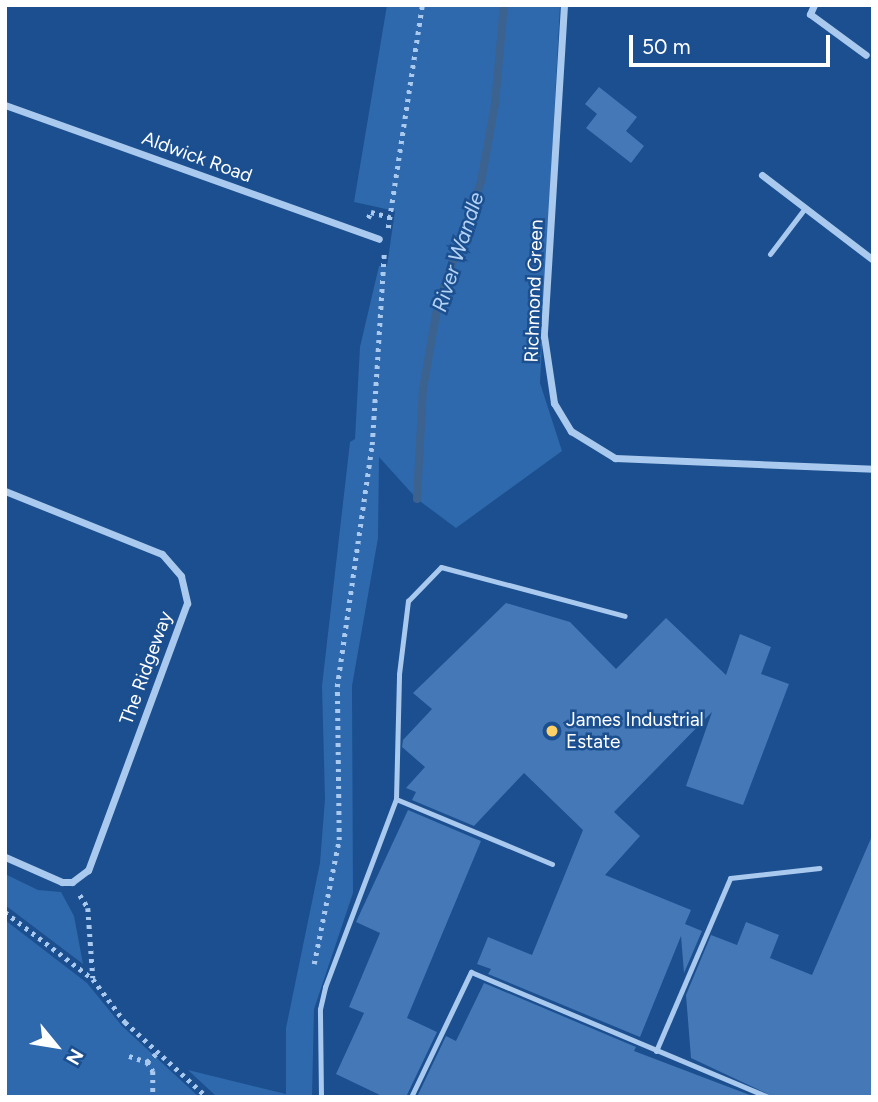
<!DOCTYPE html>
<style>
body{margin:0}
#map{position:relative;width:878px;height:1102px;overflow:hidden;background:#1b4f8f;font-family:Figtree,sans-serif}
div>[style]{position:absolute}
[style*='--x']{left:calc(var(--x)*1px);top:calc(var(--y)*1px);width:calc(var(--w)*1px);rotate:calc(var(--a)*1deg)}
.green>*{inset:0;background:#2e69ad}
.stream>*{height:8px;margin:-4px;padding:0 4px;transform-origin:4px;border-radius:4px;background:#3c6290}
.building>*{inset:0;background:#4478b7}
.path>*{height:4.5px;margin-top:-2.25px;transform-origin:0;background:repeating-linear-gradient(90deg,#a9c9ee 0 3.5px,transparent 0 8.5px)}
.service>*{height:5px;margin:-2.5px;padding:0 2.5px;transform-origin:2.5px;border-radius:2.5px;background:#a9c9ee}
.minor>*{height:7px;margin:-3.5px;padding:0 3.5px;transform-origin:3.5px;border-radius:3.5px;background:#a9c9ee}
.dots>*{width:19px;height:19px;translate:-50% -50%;box-sizing:border-box;border:4px solid #1b4f8f;border-radius:50%}
span{translate:-50% -50%;white-space:nowrap;text-align:center;line-height:1.15;-webkit-text-stroke:5px #1b4f8f;paint-order:stroke}
.street-label{font-size:19px;color:#fff}
.poi-label{font-size:19px;color:#fff}
.left{translate:0 -50%;text-align:left}
.water-label{font-size:21px;color:#b5d3f5;font-style:italic}
.frame{position:absolute;inset:0;border:7px solid #fff;pointer-events:none}
.north{position:absolute;left:21px;top:1011px;width:70px;height:70px;-webkit-text-stroke:5px #1b4f8f;paint-order:stroke;rotate:120deg;font-size:19px;font-weight:700;line-height:28px;text-align:center;color:#fff}
.north::after{content:'';display:block;margin:auto;width:24px;height:32px;background:#fff;clip-path:polygon(50% 0,100% 100%,50% 72%,0 100%)}
.scale{position:absolute;left:629px;top:35px;width:201px;height:32px;box-sizing:border-box;border:4px solid #fff;border-top:0;padding-left:9px;font-size:21px;line-height:24px;white-space:nowrap;color:#fff;-webkit-text-stroke:5px #1b4f8f;paint-order:stroke}
</style>
<div id="map">
<div class="green">
<div style="clip-path:polygon(387px 5px,560px 5px,540px 383px,562px 451px,456px 528px,417px 499px,379px 457px,378px 538px,352px 686px,353px 893px,314px 1009px,312px 1097px,217px 1097px,188px 1070px,286px 1094px,286px 1028px,320px 863px,325px 799px,322px 686px,350px 442px,355px 439px,360px 347px,379px 266px,387px 266px,395px 211px,354px 202px)"></div>
<div style="clip-path:polygon(5px 874px,38px 890px,61px 892px,74px 916px,83px 964px,5px 905px)"></div>
<div style="clip-path:polygon(5px 920px,87px 983px,122px 1026px,199px 1097px,5px 1097px)"></div>
</div>
<div class="stream">
<div style="--x:417;--y:499;--w:110;--a:-86.9"></div>
<div style="--x:423;--y:389;--w:86;--a:-80"></div>
<div style="--x:438;--y:304;--w:129;--a:-70.6"></div>
<div style="--x:481;--y:182;--w:79;--a:-79.8"></div>
<div style="--x:495;--y:104;--w:99;--a:-84.8"></div>
</div>
<div class="building">
<div style="clip-path:polygon(599px 87px,637px 117px,626px 131px,644px 146px,631px 163px,586px 128px,597px 114px,585px 104px)"></div>
<div style="clip-path:polygon(506px 603px,570px 622px,616px 669px,666px 618px,726px 675px,740px 634px,771px 647px,761px 674px,789px 684px,743px 805px,686px 786px,712px 712px,614px 812px,640px 836px,605px 875px,691px 910px,685px 924px,702px 931px,684px 973px,681px 936px,640px 1037px,488px 974px,491px 969px,477px 964px,488px 937px,532px 955px,583px 830px,524px 773px,474px 826px,412px 800px,416px 792px,406px 788px,425px 767px,402px 747px,403px 740px,432px 709px,413px 693px)"></div>
<div style="clip-path:polygon(408px 810px,481px 841px,407px 1018px,437px 1032px,406px 1097px,384px 1097px,336px 1074px,364px 1013px,349px 1007px,380px 933px,356px 922px)"></div>
<div style="clip-path:polygon(872px 836px,873px 1097px,774px 1097px,691px 1058px,686px 995px,711px 935px,737px 945px,746px 922px,779px 935px,770px 958px,812px 975px)"></div>
<div style="clip-path:polygon(484px 983px,636px 1047px,634px 1051px,755px 1097px,417px 1097px,446px 1036px,456px 1041px)"></div>
</div>
<div class="path">
<div style="--x:368;--y:218;--w:7;--a:-63"></div>
<div style="--x:371;--y:212;--w:20;--a:15"></div>
<div style="--x:388;--y:228;--w:226;--a:-81.3"></div>
<div style="--x:80;--y:895;--w:15;--a:58"></div>
<div style="--x:88;--y:908;--w:70;--a:85.9"></div>
<div style="--x:5;--y:912;--w:111;--a:37.3"></div>
<div style="--x:93;--y:979;--w:54;--a:53.3"></div>
<div style="--x:125;--y:1022;--w:111;--a:42.4"></div>
<div style="--x:314;--y:964;--w:126;--a:-78.6"></div>
<div style="--x:339;--y:840;--w:153;--a:-90.7"></div>
<div style="--x:337;--y:687;--w:245;--a:-81.8"></div>
<div style="--x:372;--y:445;--w:191;--a:-86.4"></div>
<div style="--x:129;--y:1056;--w:19;--a:18"></div>
<div style="--x:147;--y:1062;--w:15;--a:-42"></div>
<div style="--x:147;--y:1062;--w:11;--a:56"></div>
<div style="--x:153;--y:1071;--w:26;--a:90"></div>
</div>
<div class="service">
<div style="--x:770;--y:254;--w:58;--a:-52.7"></div>
<div style="--x:396;--y:799;--w:125;--a:-88.6"></div>
<div style="--x:399;--y:674;--w:74;--a:-83"></div>
<div style="--x:408;--y:601;--w:47;--a:-45.9"></div>
<div style="--x:441;--y:567;--w:190;--a:14.9"></div>
<div style="--x:656;--y:1051;--w:188;--a:-66.8"></div>
<div style="--x:730;--y:878;--w:90;--a:-6.4"></div>
<div style="--x:321;--y:1097;--w:88;--a:-90.7"></div>
<div style="--x:320;--y:1009;--w:23;--a:-77"></div>
<div style="--x:325;--y:987;--w:201;--a:-69.3"></div>
<div style="--x:396;--y:799;--w:169;--a:22.6"></div>
<div style="--x:411;--y:1097;--w:139;--a:-64.4"></div>
<div style="--x:471;--y:972;--w:323;--a:22.8"></div>
</div>
<div class="minor">
<div style="--x:564;--y:5;--w:332;--a:93.5"></div>
<div style="--x:544;--y:336;--w:68;--a:81.5"></div>
<div style="--x:554;--y:403;--w:33;--a:59"></div>
<div style="--x:571;--y:431;--w:52;--a:31.5"></div>
<div style="--x:615;--y:458;--w:258;--a:2.4"></div>
<div style="--x:814;--y:5;--w:10;--a:114"></div>
<div style="--x:810;--y:14;--w:69;--a:36.2"></div>
<div style="--x:5;--y:105;--w:397;--a:19.7"></div>
<div style="--x:762;--y:175;--w:140;--a:37.4"></div>
<div style="--x:5;--y:491;--w:169;--a:21.9"></div>
<div style="--x:162;--y:554;--w:29;--a:49"></div>
<div style="--x:181;--y:576;--w:28;--a:77"></div>
<div style="--x:187;--y:603;--w:285;--a:110.3"></div>
<div style="--x:88;--y:870;--w:20;--a:143"></div>
<div style="--x:72;--y:882;--w:10;--a:180"></div>
<div style="--x:62;--y:882;--w:62;--a:-156.3"></div>
</div>
<div class="dots">
<div style="left:552px;top:731px;background:#ffd166"></div>
</div>
<div class="street-label">
<span style="left:197px;top:157px;rotate:20deg">Aldwick Road</span>
<span style="left:534px;top:291px;rotate:-88deg">Richmond Green</span>
<span style="left:146px;top:668px;rotate:-70deg">The Ridgeway</span>
</div>
<div class="poi-label">
<span class="left" style="left:566px;top:731px">James Industrial<br>Estate</span>
</div>
<div class="water-label">
<span style="left:458px;top:252px;rotate:-72deg">River Wandle</span>
</div>
<div class="frame"></div>
<div class="north">N</div>
<div class="scale">50 m</div>
</div>
